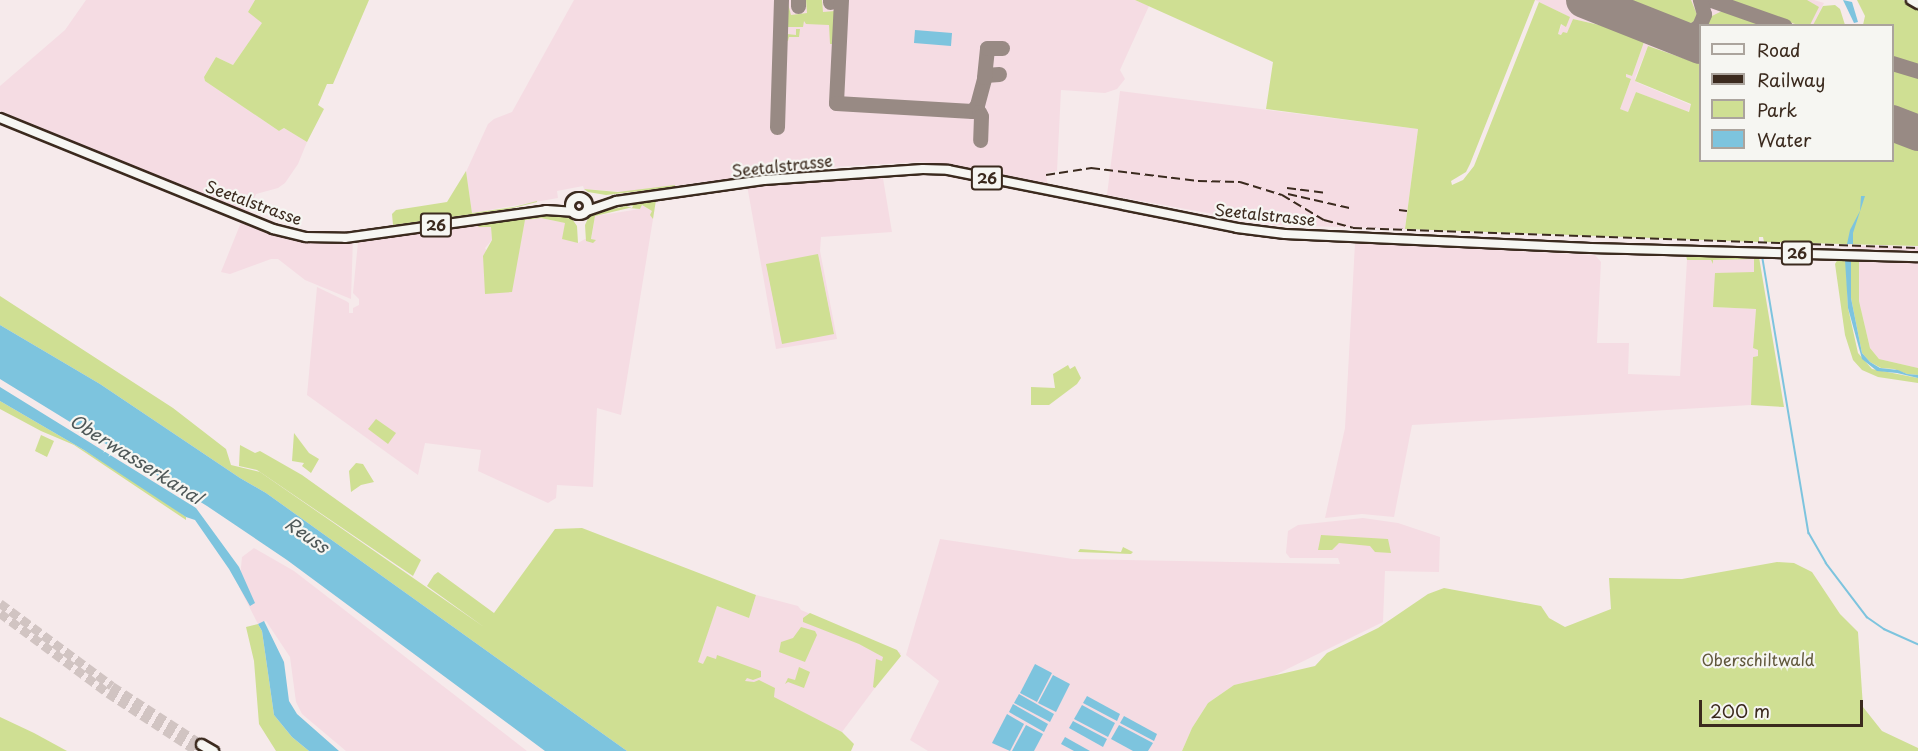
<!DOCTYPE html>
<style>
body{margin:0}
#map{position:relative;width:1918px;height:751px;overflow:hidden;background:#f6eaeb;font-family:"Playpen Sans",sans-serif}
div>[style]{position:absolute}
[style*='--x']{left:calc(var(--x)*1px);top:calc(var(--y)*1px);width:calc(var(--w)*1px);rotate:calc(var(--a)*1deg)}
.built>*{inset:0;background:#f5dce3}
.green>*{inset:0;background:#cfdf93}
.water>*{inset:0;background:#7dc4de}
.stream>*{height:1.5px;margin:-0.75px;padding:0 0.75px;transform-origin:0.75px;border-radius:0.75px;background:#7dc4de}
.taxiway>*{height:15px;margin:-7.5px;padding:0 7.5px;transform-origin:7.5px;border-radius:7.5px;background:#988a84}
.runway>*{height:36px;margin:-18px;padding:0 18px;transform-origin:18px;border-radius:18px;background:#988a84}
.highway-tunnel>*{height:9px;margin-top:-4.5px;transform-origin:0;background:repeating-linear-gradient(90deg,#d1c4c2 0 9px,transparent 0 13.5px)}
.roads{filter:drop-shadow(2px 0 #3b2a1e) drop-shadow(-2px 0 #3b2a1e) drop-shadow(0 2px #3b2a1e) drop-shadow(0 -2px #3b2a1e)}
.major>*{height:8px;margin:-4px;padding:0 4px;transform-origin:4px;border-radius:4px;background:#f6f6f2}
.major>.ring{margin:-4px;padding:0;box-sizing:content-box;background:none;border:8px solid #f6f6f2;border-radius:50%}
.highway>*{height:9px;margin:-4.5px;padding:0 4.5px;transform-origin:4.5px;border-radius:4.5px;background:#f6f6f2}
.rail>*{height:1.5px;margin-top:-0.75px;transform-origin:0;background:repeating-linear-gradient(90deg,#3b2a1e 0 9px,transparent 0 13.5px)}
span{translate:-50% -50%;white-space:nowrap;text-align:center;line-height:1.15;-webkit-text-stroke:4.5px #f6f6f2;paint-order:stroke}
.shield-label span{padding:2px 4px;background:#f6f6f2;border:2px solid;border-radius:4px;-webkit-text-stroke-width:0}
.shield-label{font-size:15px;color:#3b2a1e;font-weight:700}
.street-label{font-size:16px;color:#3b2a1e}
.park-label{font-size:16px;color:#60573b}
.water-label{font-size:18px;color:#4f5858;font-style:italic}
.legend{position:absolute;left:1699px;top:24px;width:195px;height:138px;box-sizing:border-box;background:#f6f6f2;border:2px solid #aba49d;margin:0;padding:8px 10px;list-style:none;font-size:18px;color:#3b2a1e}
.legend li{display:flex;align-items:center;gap:12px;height:30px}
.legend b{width:30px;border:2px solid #aba49d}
.scale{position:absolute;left:1699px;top:700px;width:164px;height:27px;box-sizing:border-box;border:3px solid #3b2a1e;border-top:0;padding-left:8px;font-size:18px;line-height:21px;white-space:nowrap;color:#3b2a1e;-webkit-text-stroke:4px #f6f6f2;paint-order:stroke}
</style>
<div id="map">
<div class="built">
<div style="clip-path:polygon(86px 0,255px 0,248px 12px,263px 22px,233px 65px,216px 57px,204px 77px,205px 81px,279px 131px,284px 128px,307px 142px,298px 164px,285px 183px,278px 188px,256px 194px,248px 213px,0 111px,0 86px,65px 30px)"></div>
<div style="clip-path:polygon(574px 0,1135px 0,1149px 6px,1120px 70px,1125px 79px,1117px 89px,1105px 93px,1061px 90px,1057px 171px,1046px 173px,1047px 183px,959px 166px,920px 162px,814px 168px,624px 192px,584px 189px,583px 186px,557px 191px,558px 198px,472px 213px,466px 172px,488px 124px,494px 119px,512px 112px)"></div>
<div style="clip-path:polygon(1535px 0,1814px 0,1824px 3px,1813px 25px,1700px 26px,1700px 64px,1648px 46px,1635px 78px,1636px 82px,1691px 105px,1688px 112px,1636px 92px,1628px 112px,1619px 109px,1631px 80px,1625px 77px,1626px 74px,1632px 76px,1644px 42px,1608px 27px,1573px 19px,1567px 34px,1562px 35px,1558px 34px,1562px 24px,1569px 17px)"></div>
<div style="clip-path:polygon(1892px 58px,1918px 67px,1918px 151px,1893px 141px)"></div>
<div style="clip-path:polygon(1120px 91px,1418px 129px,1405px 229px,1275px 225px,1107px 195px)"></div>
<div style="clip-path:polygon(882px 172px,892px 232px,821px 237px,820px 251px,837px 339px,776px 349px,747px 185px)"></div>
<div style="clip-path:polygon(642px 205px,652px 211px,653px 219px,621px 415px,597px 408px,593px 487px,557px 485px,556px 498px,548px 503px,478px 471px,481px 450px,425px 443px,418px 475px,307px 395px,317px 287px,346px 301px,349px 303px,349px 313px,353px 313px,353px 308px,359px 305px,359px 299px,353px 293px,358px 242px,476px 224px,491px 226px,492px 240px,485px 248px,511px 292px,525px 220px,541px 218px,565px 223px,573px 241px,578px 243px,585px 239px,595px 240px,591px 240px,595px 216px,640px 209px)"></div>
<div style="clip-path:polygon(244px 215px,279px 231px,353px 237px,351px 299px,305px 280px,278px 259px,271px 259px,230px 274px,221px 272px)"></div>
<div style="clip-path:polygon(1355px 243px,1595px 255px,1601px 262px,1597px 343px,1629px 343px,1628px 374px,1680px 376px,1687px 260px,1711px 260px,1713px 264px,1713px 260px,1754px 259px,1754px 272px,1714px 307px,1756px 309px,1753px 348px,1758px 350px,1758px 356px,1753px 357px,1751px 405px,1412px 425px,1394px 517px,1362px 514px,1325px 518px,1345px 428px)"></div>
<div style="clip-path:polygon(1855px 246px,1918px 247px,1918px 251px,1855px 248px)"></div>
<div style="clip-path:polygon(1859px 261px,1918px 262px,1918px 368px,1879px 359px,1870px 348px,1859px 301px)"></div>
<div style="clip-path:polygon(1363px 518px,1398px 523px,1440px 537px,1439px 572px,1385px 571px,1383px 622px,1269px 678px,1234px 685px,1208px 703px,1192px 728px,1182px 751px,928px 751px,910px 740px,939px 681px,906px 655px,940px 539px,1073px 559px,1340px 564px,1338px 558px,1290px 558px,1286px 553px,1288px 531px,1298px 525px)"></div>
<div style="clip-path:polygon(254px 548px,294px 571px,527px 751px,346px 751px,302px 714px,296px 702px,290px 657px,266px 621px,258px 624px,239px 587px,242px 557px)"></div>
<div style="clip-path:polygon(756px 595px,798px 606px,801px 610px,901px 653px,842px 732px,697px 662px,717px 606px,749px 618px)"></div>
</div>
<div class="green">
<div style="clip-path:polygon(255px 0,369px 0,333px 84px,327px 84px,318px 105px,324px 109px,307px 142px,284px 128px,279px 131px,205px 81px,204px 77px,216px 57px,233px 65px,262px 23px,248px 12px)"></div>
<div style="clip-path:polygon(787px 0,791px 15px,807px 13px,806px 0,822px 0,823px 12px,835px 11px,833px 44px,830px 44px,829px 25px,806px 24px,804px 21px,803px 27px,787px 27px,787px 34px,796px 35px,796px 29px,800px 29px,799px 37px,789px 37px,788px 41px,785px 40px)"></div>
<div style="clip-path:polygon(1135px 0,1535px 0,1470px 164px,1466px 172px,1451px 181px,1452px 185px,1463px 180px,1474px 166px,1539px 2px,1570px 17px,1566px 27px,1561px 24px,1558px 34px,1561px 35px,1563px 32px,1567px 33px,1573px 19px,1608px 27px,1644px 42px,1632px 76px,1626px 74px,1626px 77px,1631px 79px,1620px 109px,1628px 112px,1636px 92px,1689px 112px,1691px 104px,1635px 81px,1648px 46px,1700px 64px,1700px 160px,1892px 160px,1893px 141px,1918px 151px,1918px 246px,1764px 242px,1763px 237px,1759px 237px,1759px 242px,1405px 229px,1418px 129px,1266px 109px,1273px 62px)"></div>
<div style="clip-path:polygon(1628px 0,1691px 0,1698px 17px,1692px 23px,1684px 22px)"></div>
<div style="clip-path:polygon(1723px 0,1807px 0,1819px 7px,1810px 25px,1798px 25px)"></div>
<div style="clip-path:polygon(1857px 0,1903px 0,1918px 9px,1918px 67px,1893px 58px,1892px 26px,1863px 25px,1865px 16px)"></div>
<div style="clip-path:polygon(1835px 5px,1840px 9px,1845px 25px,1813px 25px,1823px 6px)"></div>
<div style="clip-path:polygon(1724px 10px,1730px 11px,1771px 25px,1707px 25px,1710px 17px)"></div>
<div style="clip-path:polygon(1892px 67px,1918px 75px,1918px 116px,1893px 106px)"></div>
<div style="clip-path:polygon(466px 171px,472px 213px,514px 207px,537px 201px,537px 202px,509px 209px,393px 225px,392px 214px,396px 210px,447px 202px)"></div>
<div style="clip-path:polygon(675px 185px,675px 187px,606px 195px,588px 192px,584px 189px,618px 192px)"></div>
<div style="clip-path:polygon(656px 200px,653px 219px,650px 215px,652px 211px,642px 205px,640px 209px,629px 208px,595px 216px,591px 239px,596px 240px,593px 243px,586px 241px,585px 225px,590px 214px,626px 206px,632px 208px,633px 206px,629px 205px)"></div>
<div style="clip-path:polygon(551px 214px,570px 216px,577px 226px,578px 243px,562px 239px,565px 223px,541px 218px,525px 220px,512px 292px,485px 294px,483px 256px,492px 240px,491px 227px,479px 227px,476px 224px)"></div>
<div style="clip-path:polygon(818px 254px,834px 334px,782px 344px,766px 264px)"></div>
<div style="clip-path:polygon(1721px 254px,1759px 257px,1784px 407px,1751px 405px,1753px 357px,1758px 356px,1758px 350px,1753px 348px,1756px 309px,1713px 307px,1715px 273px,1754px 272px,1754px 259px,1713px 260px,1713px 264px,1711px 260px,1687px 260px,1686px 255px)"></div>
<div style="clip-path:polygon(1838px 259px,1846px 262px,1848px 308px,1858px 353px,1872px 369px,1918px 378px,1918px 383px,1878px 377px,1862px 370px,1853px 360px,1845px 335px,1835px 264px)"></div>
<div style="clip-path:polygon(1851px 260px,1859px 261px,1859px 301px,1870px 348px,1879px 359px,1918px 368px,1918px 375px,1907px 374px,1894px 369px,1881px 368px,1870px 362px,1862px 353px,1851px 298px)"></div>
<div style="clip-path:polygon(0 296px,173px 408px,226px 449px,231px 465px,260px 472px,484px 627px,427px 586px,434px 575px,438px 572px,494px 613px,555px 529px,582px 528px,756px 595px,749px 618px,717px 606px,698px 662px,703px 664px,707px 656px,716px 659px,717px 655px,761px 671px,761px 677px,753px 680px,747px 678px,745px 681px,754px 682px,759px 680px,775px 688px,774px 697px,842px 732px,854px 744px,851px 751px,627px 751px,266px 493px,240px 478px,100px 384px,0 325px)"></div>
<div style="clip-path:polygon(1068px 365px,1070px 369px,1075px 366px,1081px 378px,1077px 384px,1049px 405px,1031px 405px,1031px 387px,1055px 388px,1053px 374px)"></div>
<div style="clip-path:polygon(0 401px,84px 450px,148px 490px,186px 517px,186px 520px,74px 445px,41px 431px,0 409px)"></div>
<div style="clip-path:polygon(376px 419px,396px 433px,388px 444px,368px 429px)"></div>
<div style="clip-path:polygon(294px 433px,309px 453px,319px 459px,311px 473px,302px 466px,304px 463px,292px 461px)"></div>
<div style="clip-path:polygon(41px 435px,54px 441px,47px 457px,35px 451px)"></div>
<div style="clip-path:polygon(240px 445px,255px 453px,260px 451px,302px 475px,421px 560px,413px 576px,257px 470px,239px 466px)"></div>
<div style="clip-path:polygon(356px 463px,363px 464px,374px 482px,361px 485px,351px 492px,349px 471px)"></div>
<div style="clip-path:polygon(1321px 535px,1388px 539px,1391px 553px,1375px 552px,1370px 546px,1339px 543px,1332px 550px,1318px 550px)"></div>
<div style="clip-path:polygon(1123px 547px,1133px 552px,1131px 554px,1078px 552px,1080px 549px,1121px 552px)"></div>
<div style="clip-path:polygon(1777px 562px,1794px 563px,1812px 572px,1840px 614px,1858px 632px,1863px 707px,1882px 731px,1918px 748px,1918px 751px,1182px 751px,1192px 728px,1208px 703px,1234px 685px,1315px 666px,1327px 653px,1378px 628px,1428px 594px,1444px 588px,1541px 606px,1549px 618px,1565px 627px,1611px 609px,1609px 578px,1682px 579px)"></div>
<div style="clip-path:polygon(810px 613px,897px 650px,901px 656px,875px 688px,873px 687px,876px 659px,882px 661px,883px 657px,859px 644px,803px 622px,803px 618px)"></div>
<div style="clip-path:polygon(258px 624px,262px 631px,274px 715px,292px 737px,309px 751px,276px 751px,259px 724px,254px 661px,246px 627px)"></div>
<div style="clip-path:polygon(801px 627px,815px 631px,817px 635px,805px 662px,779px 652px,781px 642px,793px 638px)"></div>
<div style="clip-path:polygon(799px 667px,810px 672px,804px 688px,788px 682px,785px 684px,788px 678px,795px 680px)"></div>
<div style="clip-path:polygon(0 717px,34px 733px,67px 751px,0 751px)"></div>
</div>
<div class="water">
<div style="clip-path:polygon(1843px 0,1852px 2px,1858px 22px,1854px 23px)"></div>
<div style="clip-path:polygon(915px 30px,952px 33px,951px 46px,914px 43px)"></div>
<div style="clip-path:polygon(1861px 196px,1865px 196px,1853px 233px,1853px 244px,1847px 244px,1850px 230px,1860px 211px)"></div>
<div style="clip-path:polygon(1845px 260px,1851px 260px,1851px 298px,1862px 353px,1870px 362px,1880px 368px,1898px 370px,1907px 374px,1918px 375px,1918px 378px,1897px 373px,1877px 371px,1862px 359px,1848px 308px)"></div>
<div style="clip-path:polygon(0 325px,100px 384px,240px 478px,266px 493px,627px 751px,545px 751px,287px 560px,207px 506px,0 379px)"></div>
<div style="clip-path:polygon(0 387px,196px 508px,239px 567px,255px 603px,250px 606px,229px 569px,195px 520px,186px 517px,84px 450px,0 401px)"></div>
<div style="clip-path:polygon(264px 621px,284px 662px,289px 701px,297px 714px,339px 751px,309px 751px,292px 737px,274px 715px,262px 631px,258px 624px)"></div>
<div style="clip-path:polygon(1035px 664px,1052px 673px,1037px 702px,1020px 693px)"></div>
<div style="clip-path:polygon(1053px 675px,1070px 684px,1056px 712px,1038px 703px)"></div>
<div style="clip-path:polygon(1019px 694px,1054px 714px,1050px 722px,1014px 703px)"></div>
<div style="clip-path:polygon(1087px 696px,1120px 714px,1117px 721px,1083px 703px)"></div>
<div style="clip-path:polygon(1013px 704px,1048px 724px,1044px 732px,1009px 712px)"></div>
<div style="clip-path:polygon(1082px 705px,1115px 723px,1108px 737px,1074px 719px)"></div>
<div style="clip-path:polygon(1007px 714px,1024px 724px,1010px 751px,992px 743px)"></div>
<div style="clip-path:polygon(1124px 716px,1157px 734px,1154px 741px,1120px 723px)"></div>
<div style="clip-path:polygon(1073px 721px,1107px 739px,1103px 747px,1069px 728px)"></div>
<div style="clip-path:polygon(1026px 725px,1043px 734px,1034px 751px,1012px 751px)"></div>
<div style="clip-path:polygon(1119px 725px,1153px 743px,1148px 751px,1133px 751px,1111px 739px)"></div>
<div style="clip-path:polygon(1065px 737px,1090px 751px,1074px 751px,1061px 744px)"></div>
</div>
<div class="stream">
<div style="--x:1763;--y:259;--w:278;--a:80.5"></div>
<div style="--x:1809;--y:533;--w:34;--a:60"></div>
<div style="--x:1826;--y:563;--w:68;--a:52.8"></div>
<div style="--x:1867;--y:617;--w:21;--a:35"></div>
<div style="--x:1884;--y:629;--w:37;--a:24"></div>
</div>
<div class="taxiway">
<div style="--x:798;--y:0;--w:6;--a:90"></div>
<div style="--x:830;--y:0;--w:2;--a:90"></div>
<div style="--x:841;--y:0;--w:103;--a:92.8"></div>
<div style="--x:836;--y:103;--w:136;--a:3.4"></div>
<div style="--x:972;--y:111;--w:8;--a:-50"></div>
<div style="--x:977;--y:105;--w:31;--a:-75"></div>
<div style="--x:985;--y:75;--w:14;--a:-4"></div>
<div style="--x:1711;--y:0;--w:78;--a:19.4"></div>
<div style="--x:1669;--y:34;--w:16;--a:4"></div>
<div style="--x:1685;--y:35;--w:17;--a:-33"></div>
<div style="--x:1699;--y:26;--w:13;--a:-67"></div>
<div style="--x:1704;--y:14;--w:15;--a:-106"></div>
<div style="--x:1892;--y:63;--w:27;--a:17"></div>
<div style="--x:984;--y:77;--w:29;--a:-84"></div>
<div style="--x:987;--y:48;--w:15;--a:0"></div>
<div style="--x:979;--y:112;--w:4;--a:63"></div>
<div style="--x:981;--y:116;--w:24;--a:92"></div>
<div style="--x:777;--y:127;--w:127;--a:-88.2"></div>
</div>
<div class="runway">
<div style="--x:1584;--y:0;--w:125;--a:21.6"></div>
<div style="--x:1892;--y:123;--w:28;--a:21"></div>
</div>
<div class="highway-tunnel">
<div style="--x:0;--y:603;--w:139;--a:36.5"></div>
<div style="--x:112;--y:686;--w:106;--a:33.1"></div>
<div style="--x:0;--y:613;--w:134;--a:36.5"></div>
<div style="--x:108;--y:693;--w:106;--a:33.1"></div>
</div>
<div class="roads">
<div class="major">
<div style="--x:1911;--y:0;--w:8;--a:30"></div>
<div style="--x:0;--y:118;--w:295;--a:22.1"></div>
<div style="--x:273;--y:229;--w:34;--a:14"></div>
<div style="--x:306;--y:237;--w:39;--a:1"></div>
<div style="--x:345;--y:238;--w:203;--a:-7.9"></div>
<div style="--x:546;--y:210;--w:26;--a:4"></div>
<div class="ring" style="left:570px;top:197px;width:10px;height:10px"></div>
<div style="--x:587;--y:211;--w:31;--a:-19"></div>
<div style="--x:616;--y:201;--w:149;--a:-8.1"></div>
<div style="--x:764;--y:180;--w:159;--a:-4"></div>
<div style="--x:923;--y:169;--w:25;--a:2"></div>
<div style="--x:948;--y:170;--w:295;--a:11.3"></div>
<div style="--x:1237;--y:228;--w:48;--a:7.1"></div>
<div style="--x:1285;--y:234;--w:306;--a:2.6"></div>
<div style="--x:1591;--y:248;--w:327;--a:1.6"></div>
</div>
<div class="highway">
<div style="--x:201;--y:744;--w:14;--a:30"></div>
</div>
</div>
<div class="rail">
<div style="--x:1046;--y:175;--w:46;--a:-8.8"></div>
<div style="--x:1091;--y:168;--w:108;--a:6.9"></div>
<div style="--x:1198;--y:181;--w:42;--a:1.4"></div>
<div style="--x:1240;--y:182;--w:44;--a:17.2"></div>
<div style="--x:1282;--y:195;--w:49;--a:30.8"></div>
<div style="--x:1324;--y:220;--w:30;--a:15"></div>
<div style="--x:1353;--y:228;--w:565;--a:2.03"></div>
<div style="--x:1287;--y:188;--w:40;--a:7.1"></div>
<div style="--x:1288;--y:194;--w:63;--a:12.9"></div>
<div style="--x:1399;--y:210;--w:8;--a:7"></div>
</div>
<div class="shield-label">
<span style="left:987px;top:178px">26</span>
<span style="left:436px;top:225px">26</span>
<span style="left:1797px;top:253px">26</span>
</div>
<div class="street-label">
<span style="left:782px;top:165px;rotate:-6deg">Seetalstrasse</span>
<span style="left:254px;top:202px;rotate:20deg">Seetalstrasse</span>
<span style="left:1265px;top:214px;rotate:6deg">Seetalstrasse</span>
</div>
<div class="park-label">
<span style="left:1758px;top:659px">Oberschiltwald</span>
</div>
<div class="water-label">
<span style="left:136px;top:459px;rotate:32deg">Oberwasserkanal</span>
<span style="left:307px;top:535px;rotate:35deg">Reuss</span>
</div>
<ul class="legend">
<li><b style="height:8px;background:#f6f6f2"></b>Road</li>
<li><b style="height:8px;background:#3b2a1e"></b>Railway</li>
<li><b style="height:16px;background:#cfdf93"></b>Park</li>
<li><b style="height:16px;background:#7dc4de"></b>Water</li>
</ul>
<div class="scale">200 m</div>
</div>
